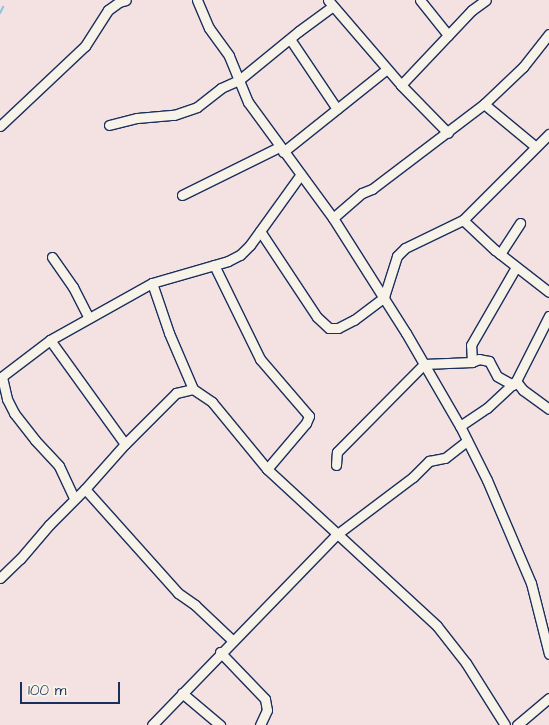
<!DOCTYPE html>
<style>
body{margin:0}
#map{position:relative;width:549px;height:725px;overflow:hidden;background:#f4e1e1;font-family:"Architects Daughter",sans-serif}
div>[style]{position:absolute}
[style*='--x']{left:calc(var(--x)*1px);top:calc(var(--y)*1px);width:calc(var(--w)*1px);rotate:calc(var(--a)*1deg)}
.stream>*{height:2px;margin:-1px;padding:0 1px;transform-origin:1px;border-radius:1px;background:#8ac5e9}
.roads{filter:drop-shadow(1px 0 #1b2f5e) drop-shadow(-1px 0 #1b2f5e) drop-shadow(0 1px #1b2f5e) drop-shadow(0 -1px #1b2f5e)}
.minor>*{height:9px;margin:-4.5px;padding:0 4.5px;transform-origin:4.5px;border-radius:4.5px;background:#f7f3e8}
span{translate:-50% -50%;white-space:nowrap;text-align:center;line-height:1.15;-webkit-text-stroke:4px #f7f3e8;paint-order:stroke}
.scale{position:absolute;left:20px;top:682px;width:100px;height:22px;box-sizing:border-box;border:2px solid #1b2f5e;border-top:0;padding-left:6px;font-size:15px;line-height:18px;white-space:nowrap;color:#1b2f5e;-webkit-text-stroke:4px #f7f3e8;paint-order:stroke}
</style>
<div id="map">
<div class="stream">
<div style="--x:0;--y:13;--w:7;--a:-63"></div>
</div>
<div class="roads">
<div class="minor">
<div style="--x:197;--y:0;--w:30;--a:67"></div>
<div style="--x:209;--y:28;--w:34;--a:54"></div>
<div style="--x:229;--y:56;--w:50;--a:67.6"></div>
<div style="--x:248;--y:102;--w:144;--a:53.8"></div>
<div style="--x:333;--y:218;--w:136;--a:57.6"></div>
<div style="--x:406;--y:333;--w:108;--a:59.9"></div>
<div style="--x:460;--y:426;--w:60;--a:63.4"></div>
<div style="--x:487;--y:480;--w:112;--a:66.9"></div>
<div style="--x:531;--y:583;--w:73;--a:75.8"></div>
<div style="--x:328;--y:0;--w:112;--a:49.3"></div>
<div style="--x:401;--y:85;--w:67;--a:45.6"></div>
<div style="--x:420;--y:0;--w:45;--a:51.3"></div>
<div style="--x:290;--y:39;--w:84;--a:56.1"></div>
<div style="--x:401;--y:85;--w:103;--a:-46.6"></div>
<div style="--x:472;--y:10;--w:17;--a:-36"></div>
<div style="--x:484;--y:104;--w:67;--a:39.6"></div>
<div style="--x:109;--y:125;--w:29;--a:-14"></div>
<div style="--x:137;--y:118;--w:37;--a:-5"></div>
<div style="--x:174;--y:115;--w:24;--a:-19"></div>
<div style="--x:197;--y:107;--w:31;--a:-38"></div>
<div style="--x:221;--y:88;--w:20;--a:-24"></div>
<div style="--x:239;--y:80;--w:77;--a:-39.2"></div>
<div style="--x:299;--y:31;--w:42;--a:-36.3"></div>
<div style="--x:0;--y:126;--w:117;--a:-43.3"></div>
<div style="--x:85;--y:46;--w:43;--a:-57.4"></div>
<div style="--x:108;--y:10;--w:14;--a:-36"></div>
<div style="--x:119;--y:2;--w:7;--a:-16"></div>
<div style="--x:283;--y:152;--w:133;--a:-38.6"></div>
<div style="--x:182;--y:195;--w:108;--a:-26.3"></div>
<div style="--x:333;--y:218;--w:38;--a:-41"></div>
<div style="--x:362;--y:193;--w:11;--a:-22"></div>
<div style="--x:372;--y:189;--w:141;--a:-37.2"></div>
<div style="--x:484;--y:104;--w:54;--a:-43.5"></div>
<div style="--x:523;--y:67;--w:42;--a:-51.8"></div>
<div style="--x:463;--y:220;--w:44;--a:43.2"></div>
<div style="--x:495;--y:250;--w:68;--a:37.9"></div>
<div style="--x:260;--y:231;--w:103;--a:56.5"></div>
<div style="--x:317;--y:317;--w:16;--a:43"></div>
<div style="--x:329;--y:328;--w:9;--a:0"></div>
<div style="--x:338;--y:328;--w:18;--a:-27"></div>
<div style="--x:354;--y:320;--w:38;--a:-37"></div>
<div style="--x:384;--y:297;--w:43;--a:-72.4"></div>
<div style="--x:397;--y:256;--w:11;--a:-45"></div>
<div style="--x:405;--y:248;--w:64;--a:-25.8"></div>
<div style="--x:463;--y:220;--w:122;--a:-45"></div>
<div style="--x:500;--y:254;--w:37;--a:-57"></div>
<div style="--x:52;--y:257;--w:37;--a:55"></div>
<div style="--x:73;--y:287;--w:34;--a:63"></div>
<div style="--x:214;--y:265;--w:105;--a:63.9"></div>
<div style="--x:260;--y:359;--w:75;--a:49.3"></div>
<div style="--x:309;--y:416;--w:8;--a:113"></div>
<div style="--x:306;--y:423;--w:60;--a:130.3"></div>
<div style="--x:152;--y:283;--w:53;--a:71.2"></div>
<div style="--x:169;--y:333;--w:61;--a:66.8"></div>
<div style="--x:193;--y:389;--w:23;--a:34"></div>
<div style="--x:212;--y:402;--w:87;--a:50.6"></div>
<div style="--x:267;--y:469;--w:231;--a:42.7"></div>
<div style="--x:437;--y:626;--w:47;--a:51.9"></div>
<div style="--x:466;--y:663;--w:73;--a:57.8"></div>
<div style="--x:50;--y:340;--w:128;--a:54.2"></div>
<div style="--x:2;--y:377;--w:23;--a:77"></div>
<div style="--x:7;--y:399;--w:16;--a:63"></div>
<div style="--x:14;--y:413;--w:34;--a:52"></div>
<div style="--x:35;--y:440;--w:35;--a:47"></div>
<div style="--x:59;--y:466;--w:35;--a:65"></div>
<div style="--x:0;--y:378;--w:63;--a:-37.2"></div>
<div style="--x:50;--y:340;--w:117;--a:-29.2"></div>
<div style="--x:152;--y:283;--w:79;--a:-16.1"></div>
<div style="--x:228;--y:261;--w:13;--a:-27"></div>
<div style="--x:240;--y:255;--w:14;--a:-45"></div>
<div style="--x:250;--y:245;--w:87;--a:-54.3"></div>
<div style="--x:516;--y:381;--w:11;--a:52"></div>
<div style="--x:523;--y:390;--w:32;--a:36"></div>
<div style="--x:513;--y:385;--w:18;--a:-151"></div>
<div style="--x:497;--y:376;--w:17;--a:-118"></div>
<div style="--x:489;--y:361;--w:10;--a:-169"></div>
<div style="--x:479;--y:359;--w:8;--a:157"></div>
<div style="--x:472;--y:362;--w:17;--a:-93"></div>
<div style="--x:471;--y:345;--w:90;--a:-60"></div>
<div style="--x:460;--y:426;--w:32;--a:-34"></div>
<div style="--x:487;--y:408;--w:40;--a:-43"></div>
<div style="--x:516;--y:381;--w:73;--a:-63.1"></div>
<div style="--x:336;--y:465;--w:13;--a:-86"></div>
<div style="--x:337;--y:452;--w:124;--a:-45.3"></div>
<div style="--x:424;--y:364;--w:48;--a:-2.4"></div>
<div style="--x:85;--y:489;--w:140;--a:48.2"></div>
<div style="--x:178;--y:593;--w:21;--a:35"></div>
<div style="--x:195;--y:605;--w:51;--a:43.4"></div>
<div style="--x:0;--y:578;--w:28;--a:-44"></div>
<div style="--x:20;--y:559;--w:45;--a:-49.5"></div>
<div style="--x:49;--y:525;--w:51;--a:-45"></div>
<div style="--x:85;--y:489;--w:60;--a:-48.4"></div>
<div style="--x:125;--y:444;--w:72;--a:-45"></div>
<div style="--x:176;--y:393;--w:17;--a:-13"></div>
<div style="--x:220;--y:652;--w:65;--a:46.2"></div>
<div style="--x:265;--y:699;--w:11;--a:80"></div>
<div style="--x:267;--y:710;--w:17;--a:115"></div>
<div style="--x:182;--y:693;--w:50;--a:40.1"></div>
<div style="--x:152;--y:725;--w:264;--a:-45.9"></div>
<div style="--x:336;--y:535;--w:96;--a:-37"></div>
<div style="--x:413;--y:477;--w:23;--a:-45"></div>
<div style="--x:429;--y:461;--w:16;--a:-11"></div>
<div style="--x:445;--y:458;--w:28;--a:-38"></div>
<div style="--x:517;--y:725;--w:42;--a:-40.2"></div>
</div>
</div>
<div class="scale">100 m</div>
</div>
